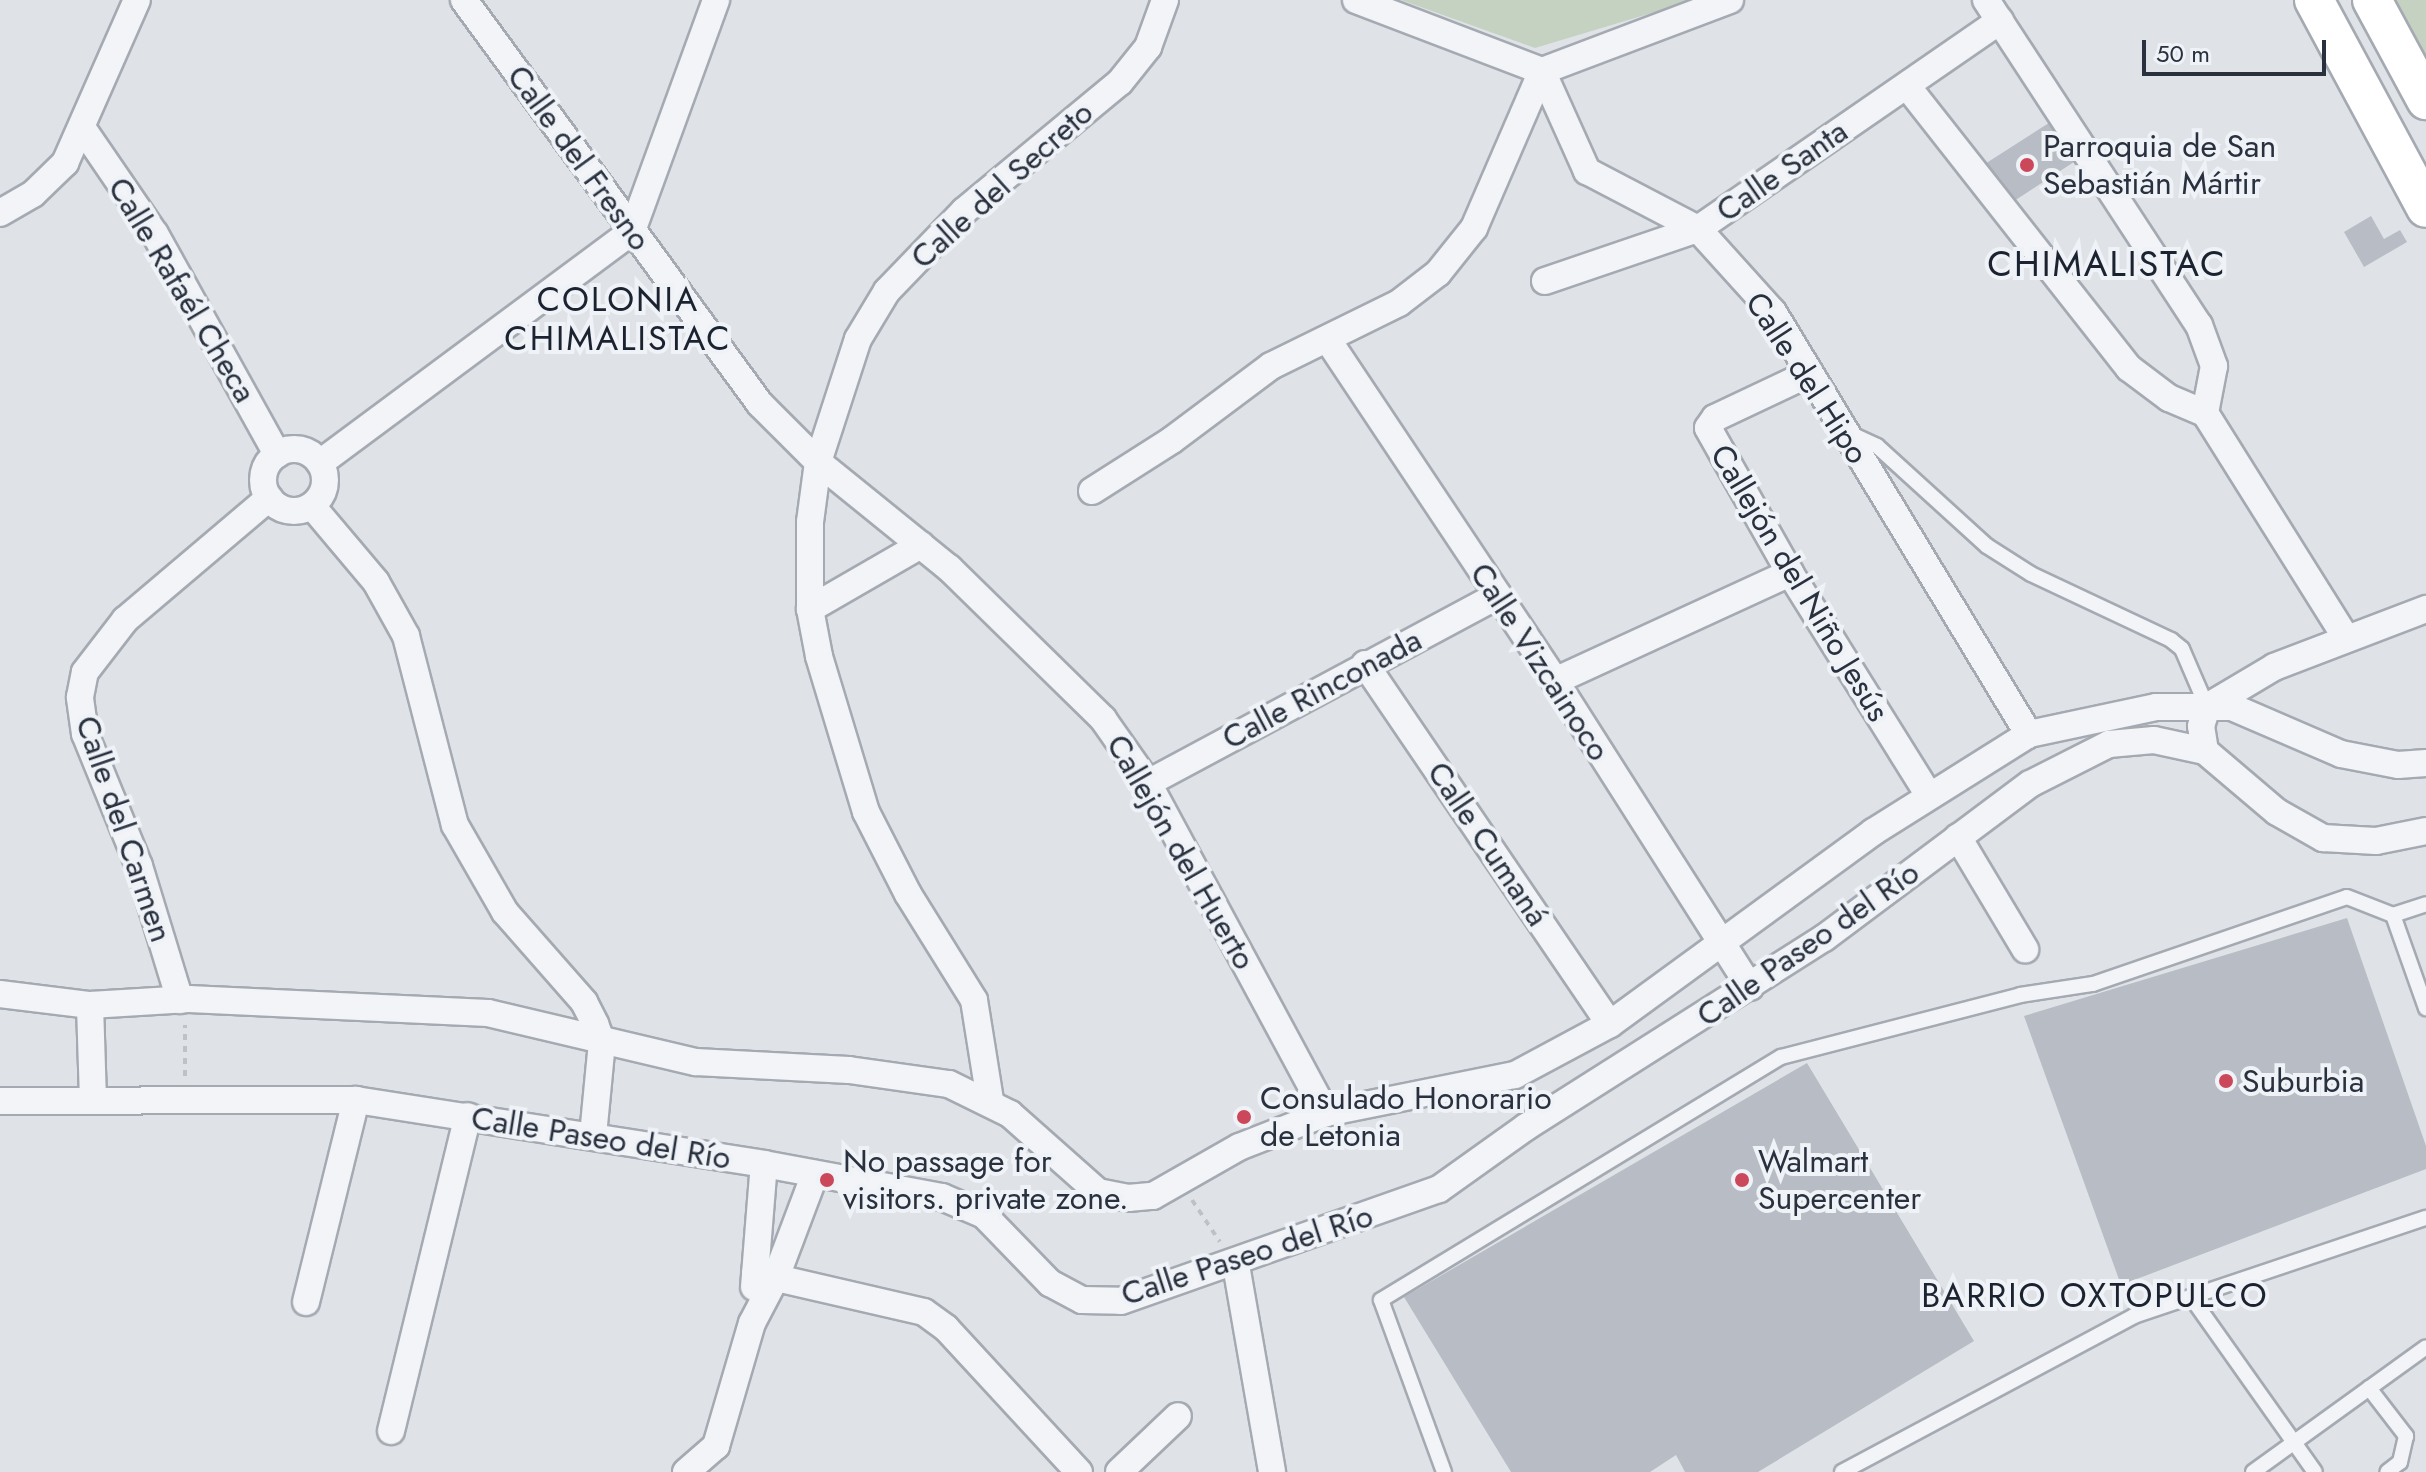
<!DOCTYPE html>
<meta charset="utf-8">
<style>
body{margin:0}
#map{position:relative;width:2426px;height:1472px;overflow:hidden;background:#dfe3e8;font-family:Jost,sans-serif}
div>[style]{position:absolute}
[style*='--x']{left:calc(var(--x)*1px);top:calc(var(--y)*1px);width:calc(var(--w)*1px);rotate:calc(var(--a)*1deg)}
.green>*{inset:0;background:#c5d2c1}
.building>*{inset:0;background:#b7bcc5}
.path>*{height:4px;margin-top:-2px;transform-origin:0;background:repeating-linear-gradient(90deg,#bec1c7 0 6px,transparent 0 12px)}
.roads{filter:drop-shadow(2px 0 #a5aab2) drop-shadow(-2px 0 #a5aab2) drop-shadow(0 2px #a5aab2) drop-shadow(0 -2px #a5aab2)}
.lane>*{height:14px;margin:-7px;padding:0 7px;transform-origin:7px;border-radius:7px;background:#f2f4f7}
.street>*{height:26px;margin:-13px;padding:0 13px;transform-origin:13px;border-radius:13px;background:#f2f4f7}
.street>.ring{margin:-13px;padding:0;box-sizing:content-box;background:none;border:26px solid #f2f4f7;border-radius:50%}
.secondary>*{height:38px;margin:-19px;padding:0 19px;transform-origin:19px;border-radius:19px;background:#fff}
.dots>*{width:22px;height:22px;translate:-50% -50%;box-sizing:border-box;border:4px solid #eff2f6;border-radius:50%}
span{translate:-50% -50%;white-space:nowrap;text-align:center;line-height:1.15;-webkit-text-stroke:8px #eff2f6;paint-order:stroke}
.poi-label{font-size:32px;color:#29313f}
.left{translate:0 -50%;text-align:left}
.street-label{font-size:32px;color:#29313f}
.neighbourhood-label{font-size:34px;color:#1b2230;letter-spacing:2px}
.quarter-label{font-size:36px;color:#1b2230;letter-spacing:2px}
.scale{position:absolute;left:2142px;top:40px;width:184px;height:36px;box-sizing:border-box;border:4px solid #29313f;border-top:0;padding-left:10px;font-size:24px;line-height:28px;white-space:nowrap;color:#29313f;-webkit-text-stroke:6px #eff2f6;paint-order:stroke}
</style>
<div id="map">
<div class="green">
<div style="clip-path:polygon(1401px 0,1695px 0,1535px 48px)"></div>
<div style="clip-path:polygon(2382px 0,2426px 0,2426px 82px)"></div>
</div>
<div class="building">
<div style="clip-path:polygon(2052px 121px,2077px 160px,2011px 203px,1977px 169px)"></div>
<div style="clip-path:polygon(2371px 216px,2384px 239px,2400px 230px,2407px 242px,2364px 267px,2344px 232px)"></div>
<div style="clip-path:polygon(2347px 918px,2426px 1146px,2426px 1169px,2121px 1285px,2024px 1016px)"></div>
<div style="clip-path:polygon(1807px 1063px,1974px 1341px,1758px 1472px,1685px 1472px,1676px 1455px,1650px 1472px,1511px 1472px,1404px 1297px)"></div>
</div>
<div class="path">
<div style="--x:185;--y:1076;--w:51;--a:-90"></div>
<div style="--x:1192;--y:1200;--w:50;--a:56.3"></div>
</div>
<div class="roads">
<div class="lane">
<div style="--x:1847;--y:432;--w:33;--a:25"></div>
<div style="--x:1877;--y:446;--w:149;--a:42.3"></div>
<div style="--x:1987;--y:546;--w:52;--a:32.5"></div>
<div style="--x:2031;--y:574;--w:155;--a:25.2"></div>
<div style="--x:2171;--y:640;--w:14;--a:39"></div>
<div style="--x:2182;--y:649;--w:63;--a:66.7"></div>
<div style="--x:2393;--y:915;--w:99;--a:70.5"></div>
<div style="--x:2191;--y:1297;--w:214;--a:54.7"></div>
<div style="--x:2369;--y:1388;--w:61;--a:52.4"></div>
<div style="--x:2406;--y:1436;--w:27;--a:103"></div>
<div style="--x:2400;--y:1462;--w:16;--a:142"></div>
<div style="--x:1444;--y:1472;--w:183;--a:-110.1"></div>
<div style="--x:1381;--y:1300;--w:468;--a:-31.3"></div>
<div style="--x:1781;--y:1057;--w:247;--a:-14.5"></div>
<div style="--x:2020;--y:995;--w:74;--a:-8.6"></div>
<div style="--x:2093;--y:984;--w:268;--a:-18.9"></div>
<div style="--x:2347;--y:897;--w:49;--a:21.4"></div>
<div style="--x:2393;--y:915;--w:35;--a:-18"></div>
<div style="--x:1842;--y:1472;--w:331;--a:-28.1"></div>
<div style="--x:2134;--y:1316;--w:308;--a:-18.6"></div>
<div style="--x:2253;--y:1472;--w:213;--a:-35.8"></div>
</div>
<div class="street">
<div style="--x:464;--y:0;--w:501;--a:53.77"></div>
<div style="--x:760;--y:404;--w:82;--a:45"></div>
<div style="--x:818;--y:462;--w:169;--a:39"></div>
<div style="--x:949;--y:568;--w:216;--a:44.4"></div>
<div style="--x:1103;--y:719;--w:78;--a:54.9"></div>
<div style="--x:1148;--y:783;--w:375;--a:61.7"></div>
<div style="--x:1356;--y:0;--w:199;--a:20.9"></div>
<div style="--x:1986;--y:0;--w:389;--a:56.8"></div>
<div style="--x:2199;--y:325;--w:44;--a:69.9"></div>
<div style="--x:2214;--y:366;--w:48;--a:100.8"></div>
<div style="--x:2205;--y:413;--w:263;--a:57.9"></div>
<div style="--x:1542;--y:71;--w:110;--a:65.8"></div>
<div style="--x:1587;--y:171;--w:125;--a:27.6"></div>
<div style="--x:1698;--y:229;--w:112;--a:47.9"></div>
<div style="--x:1773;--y:312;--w:494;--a:58.8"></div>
<div style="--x:1542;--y:71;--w:201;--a:-20.7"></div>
<div style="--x:1907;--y:86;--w:359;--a:51.8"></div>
<div style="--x:2129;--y:368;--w:50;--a:36.9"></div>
<div style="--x:2169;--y:398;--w:39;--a:23"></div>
<div style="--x:83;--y:129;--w:127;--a:55.6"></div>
<div style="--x:155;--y:234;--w:252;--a:61"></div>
<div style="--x:0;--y:213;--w:38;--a:-30"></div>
<div style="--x:33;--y:194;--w:45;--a:-44.1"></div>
<div style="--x:65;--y:163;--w:178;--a:-66.2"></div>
<div style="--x:1545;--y:281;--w:162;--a:-18.8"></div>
<div style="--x:1698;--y:229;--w:367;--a:-34.6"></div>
<div style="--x:1328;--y:340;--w:410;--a:56.3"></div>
<div style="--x:1555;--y:681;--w:363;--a:57.5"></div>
<div style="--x:1808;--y:374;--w:103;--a:154.7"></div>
<div style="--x:1715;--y:418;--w:12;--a:125"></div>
<div style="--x:1708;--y:428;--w:167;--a:60.5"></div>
<div style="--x:1790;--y:573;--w:261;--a:58"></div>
<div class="ring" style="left:263px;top:449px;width:36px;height:36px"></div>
<div style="--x:320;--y:463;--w:389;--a:-36.6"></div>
<div style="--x:632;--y:231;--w:246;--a:-70"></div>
<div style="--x:1092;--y:491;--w:95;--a:-32.5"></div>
<div style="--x:1172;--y:440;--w:124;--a:-36.8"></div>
<div style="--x:1271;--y:366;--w:143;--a:-26.2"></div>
<div style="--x:1399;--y:303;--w:49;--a:-37.6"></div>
<div style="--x:1438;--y:273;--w:58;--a:-51.3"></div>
<div style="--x:1474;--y:228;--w:171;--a:-66.6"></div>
<div style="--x:312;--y:506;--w:99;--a:49.9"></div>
<div style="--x:376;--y:582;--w:62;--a:60.9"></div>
<div style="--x:406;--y:636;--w:195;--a:75.5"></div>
<div style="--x:455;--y:825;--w:100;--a:60.1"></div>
<div style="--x:505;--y:912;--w:120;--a:48.7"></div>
<div style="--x:584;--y:1002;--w:25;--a:63"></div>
<div style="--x:595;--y:1024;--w:19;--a:69"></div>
<div style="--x:602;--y:1042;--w:94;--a:95.5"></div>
<div style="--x:810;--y:609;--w:128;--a:-30"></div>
<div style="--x:1365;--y:664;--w:435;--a:55.8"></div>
<div style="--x:1555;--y:681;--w:259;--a:-24.7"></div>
<div style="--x:2205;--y:751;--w:25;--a:-99"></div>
<div style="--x:2201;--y:726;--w:20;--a:-72"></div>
<div style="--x:2207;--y:707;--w:78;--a:-30.8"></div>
<div style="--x:2274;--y:667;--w:163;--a:-20.9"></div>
<div style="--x:1148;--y:783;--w:397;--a:-28.2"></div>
<div style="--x:1958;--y:837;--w:131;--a:59.1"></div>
<div style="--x:0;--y:994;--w:91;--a:7"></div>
<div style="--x:90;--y:1005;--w:99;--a:-3.5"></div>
<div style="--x:189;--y:999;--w:299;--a:2.7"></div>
<div style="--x:488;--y:1013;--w:214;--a:13.3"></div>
<div style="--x:696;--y:1062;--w:153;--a:3"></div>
<div style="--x:849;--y:1070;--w:101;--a:8"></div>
<div style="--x:949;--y:1084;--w:68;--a:26.2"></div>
<div style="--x:1010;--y:1114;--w:118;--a:41.6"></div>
<div style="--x:1098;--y:1192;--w:31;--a:11"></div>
<div style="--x:1128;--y:1198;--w:25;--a:-5"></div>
<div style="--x:1153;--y:1196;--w:99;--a:-29.7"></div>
<div style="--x:1239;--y:1147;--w:93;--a:-21.3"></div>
<div style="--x:1326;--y:1113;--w:193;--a:-11.4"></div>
<div style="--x:1515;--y:1075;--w:108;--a:-28.2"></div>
<div style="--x:1610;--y:1024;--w:326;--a:-36.1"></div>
<div style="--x:1873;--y:832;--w:184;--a:-32.1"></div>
<div style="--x:2029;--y:734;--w:130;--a:-12"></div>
<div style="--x:2156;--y:707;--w:76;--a:0"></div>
<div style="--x:2232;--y:707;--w:119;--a:23.3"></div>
<div style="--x:2341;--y:754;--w:58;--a:10.9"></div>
<div style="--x:2398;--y:765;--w:28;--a:-4"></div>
<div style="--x:180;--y:1000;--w:140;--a:-107"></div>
<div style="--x:139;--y:866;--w:143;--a:-112.2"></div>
<div style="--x:85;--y:734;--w:37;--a:-98"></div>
<div style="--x:80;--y:697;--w:25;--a:-79"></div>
<div style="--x:85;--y:672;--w:66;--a:-52.4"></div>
<div style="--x:125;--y:620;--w:189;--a:-40.3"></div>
<div style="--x:90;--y:1005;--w:94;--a:88.2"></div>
<div style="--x:990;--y:1100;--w:101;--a:-99.1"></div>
<div style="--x:974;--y:1000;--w:125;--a:-121.9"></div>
<div style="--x:908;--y:894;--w:92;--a:-117.1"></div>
<div style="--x:866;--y:812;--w:163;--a:-106.8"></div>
<div style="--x:819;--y:656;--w:48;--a:-100.8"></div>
<div style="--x:810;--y:609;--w:87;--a:-90"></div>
<div style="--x:810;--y:522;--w:61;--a:-82.4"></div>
<div style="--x:818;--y:462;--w:129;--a:-72"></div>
<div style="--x:858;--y:339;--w:56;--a:-58.9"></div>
<div style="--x:887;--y:291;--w:111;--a:-46.1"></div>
<div style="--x:964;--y:211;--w:202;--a:-39.6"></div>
<div style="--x:1120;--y:82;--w:45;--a:-51.3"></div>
<div style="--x:1148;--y:47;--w:50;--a:-70.1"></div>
<div style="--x:0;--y:1101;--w:356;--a:-0.2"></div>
<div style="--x:356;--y:1100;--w:413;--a:8.9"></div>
<div style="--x:764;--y:1164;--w:181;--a:10.5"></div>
<div style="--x:942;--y:1197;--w:46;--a:23.2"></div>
<div style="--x:984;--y:1215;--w:95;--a:45.9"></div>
<div style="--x:1050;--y:1283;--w:36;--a:28"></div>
<div style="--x:1082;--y:1300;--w:39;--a:1"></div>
<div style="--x:1121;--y:1301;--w:337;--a:-19.4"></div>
<div style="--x:1439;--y:1189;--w:107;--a:-35.5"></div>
<div style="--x:1526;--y:1127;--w:353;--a:-32.4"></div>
<div style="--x:1824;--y:938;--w:257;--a:-36.8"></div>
<div style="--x:2030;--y:784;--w:89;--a:-26.9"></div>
<div style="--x:2109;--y:744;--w:45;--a:-5.1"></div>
<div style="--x:2154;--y:740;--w:52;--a:12.2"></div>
<div style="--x:2205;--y:751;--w:94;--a:40.3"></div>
<div style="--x:2277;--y:812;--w:53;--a:29.5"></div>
<div style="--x:2323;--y:838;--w:53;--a:3.2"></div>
<div style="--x:2376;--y:841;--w:51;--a:-11.3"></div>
<div style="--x:1236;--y:1265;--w:210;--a:80.1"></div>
<div style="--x:755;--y:1273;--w:173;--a:13"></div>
<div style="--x:924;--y:1312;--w:27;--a:36"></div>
<div style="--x:946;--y:1328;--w:196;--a:47.3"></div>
<div style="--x:754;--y:1287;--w:123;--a:-85.4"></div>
<div style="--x:306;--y:1302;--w:208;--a:-76.1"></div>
<div style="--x:391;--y:1431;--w:324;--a:-76.3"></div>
<div style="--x:686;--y:1472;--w:40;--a:-41"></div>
<div style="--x:716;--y:1446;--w:128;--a:-73.7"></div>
<div style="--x:752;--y:1323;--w:52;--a:-62.4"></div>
<div style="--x:776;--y:1277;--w:110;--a:-69.3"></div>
<div style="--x:1119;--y:1472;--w:81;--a:-43.5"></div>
</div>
<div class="secondary">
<div style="--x:2314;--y:0;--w:236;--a:61.7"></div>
<div style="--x:2372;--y:0;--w:114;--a:61.6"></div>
</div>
</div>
<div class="dots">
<div style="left:2027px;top:165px;background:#cb475a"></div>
<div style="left:2226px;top:1081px;background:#cb475a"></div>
<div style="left:1244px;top:1117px;background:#cb475a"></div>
<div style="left:827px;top:1180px;background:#cb475a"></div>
<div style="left:1742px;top:1180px;background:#cb475a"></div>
</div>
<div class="poi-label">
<span class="left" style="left:2043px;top:165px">Parroquia de San<br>Sebastián Mártir</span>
<span class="left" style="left:2242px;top:1081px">Suburbia</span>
<span class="left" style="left:1260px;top:1117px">Consulado Honorario<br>de Letonia</span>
<span class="left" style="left:843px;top:1180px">No passage for<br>visitors. private zone.</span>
<span class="left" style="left:1758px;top:1180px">Walmart<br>Supercenter</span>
</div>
<div class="street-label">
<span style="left:579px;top:158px;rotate:54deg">Calle del Fresno</span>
<span style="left:1782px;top:171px;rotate:-35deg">Calle Santa</span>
<span style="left:1002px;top:185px;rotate:-42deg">Calle del Secreto</span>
<span style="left:182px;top:290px;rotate:59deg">Calle Rafaél Checa</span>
<span style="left:1807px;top:378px;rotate:57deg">Calle del Hipo</span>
<span style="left:1800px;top:583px;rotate:59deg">Callejón del Niño Jesús</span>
<span style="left:1540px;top:662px;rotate:57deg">Calle Vizcainoco</span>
<span style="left:1322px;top:689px;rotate:-28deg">Calle Rinconada</span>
<span style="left:124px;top:829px;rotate:71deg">Calle del Carmen</span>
<span style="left:1488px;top:844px;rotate:56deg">Calle Cumaná</span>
<span style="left:1181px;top:852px;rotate:60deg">Callejón del Huerto</span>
<span style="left:1808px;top:944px;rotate:-35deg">Calle Paseo del Río</span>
<span style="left:601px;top:1138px;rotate:9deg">Calle Paseo del Río</span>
<span style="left:1247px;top:1255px;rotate:-18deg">Calle Paseo del Río</span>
</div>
<div class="neighbourhood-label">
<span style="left:618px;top:319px">COLONIA<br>CHIMALISTAC</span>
<span style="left:2095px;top:1296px">BARRIO OXTOPULCO</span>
</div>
<div class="quarter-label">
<span style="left:2107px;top:264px">CHIMALISTAC</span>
</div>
<div class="scale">50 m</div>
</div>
